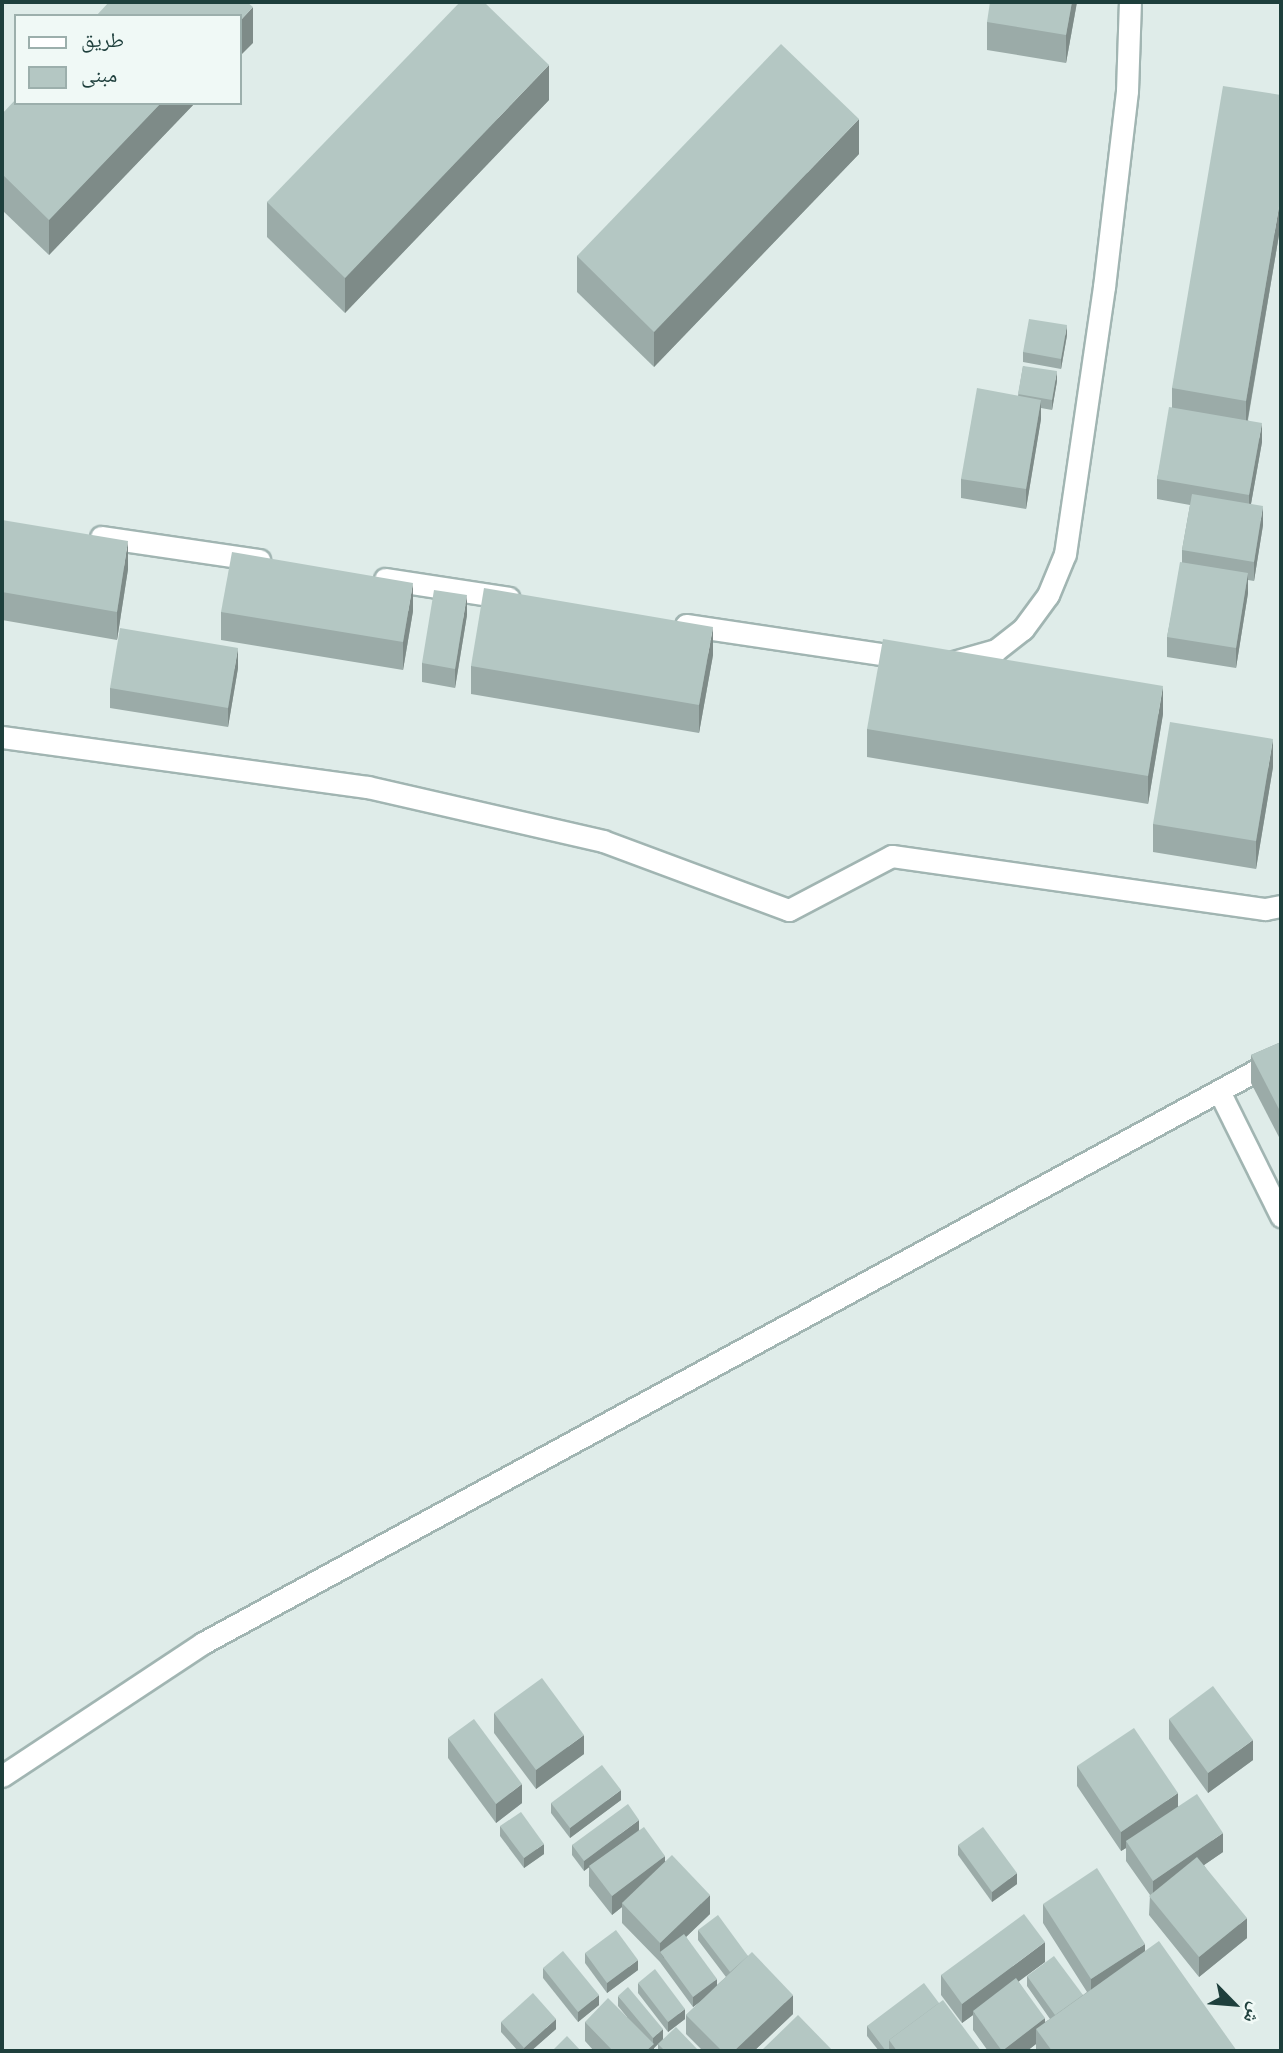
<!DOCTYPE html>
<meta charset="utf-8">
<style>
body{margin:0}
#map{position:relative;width:1283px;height:2053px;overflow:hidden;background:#dfece9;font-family:"Fira Sans Condensed","Noto Naskh Arabic",sans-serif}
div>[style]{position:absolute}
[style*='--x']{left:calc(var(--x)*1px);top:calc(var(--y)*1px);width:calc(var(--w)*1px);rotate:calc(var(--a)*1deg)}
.roads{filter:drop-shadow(2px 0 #a1b5b2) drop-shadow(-2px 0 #a1b5b2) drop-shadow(0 2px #a1b5b2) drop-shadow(0 -2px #a1b5b2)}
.lane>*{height:21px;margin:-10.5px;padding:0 10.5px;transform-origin:10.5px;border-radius:10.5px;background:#fff}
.street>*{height:21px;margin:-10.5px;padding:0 10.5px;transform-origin:10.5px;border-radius:10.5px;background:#fff}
.secondary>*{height:21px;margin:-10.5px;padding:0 10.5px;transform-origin:10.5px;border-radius:10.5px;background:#fff}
.wall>*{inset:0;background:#9baba8}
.shaded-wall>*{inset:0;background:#7e8b88}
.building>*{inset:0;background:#b4c7c3}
span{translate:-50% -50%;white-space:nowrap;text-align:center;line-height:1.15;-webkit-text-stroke:6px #f0f9f6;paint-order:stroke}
.frame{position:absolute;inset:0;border:4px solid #1e3f3c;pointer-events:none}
.legend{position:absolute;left:14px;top:14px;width:228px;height:91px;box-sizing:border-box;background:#f0f9f6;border:2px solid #9cafac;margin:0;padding:9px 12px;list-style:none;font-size:21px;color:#1e3f3c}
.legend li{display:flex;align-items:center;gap:14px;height:35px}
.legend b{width:35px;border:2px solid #9cafac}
.north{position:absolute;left:1199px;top:1969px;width:70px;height:70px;-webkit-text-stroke:5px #f0f9f6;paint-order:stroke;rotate:115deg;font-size:19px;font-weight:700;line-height:28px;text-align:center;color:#1e3f3c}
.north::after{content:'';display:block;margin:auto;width:24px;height:32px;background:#1e3f3c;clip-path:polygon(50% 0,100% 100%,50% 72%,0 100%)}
</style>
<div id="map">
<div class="roads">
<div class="lane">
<div style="--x:101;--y:537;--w:160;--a:8.3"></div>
<div style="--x:385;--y:579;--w:125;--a:8.7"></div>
<div style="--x:686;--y:625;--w:223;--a:8.5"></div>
<div style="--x:953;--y:662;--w:45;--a:-15.6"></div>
<div style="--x:996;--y:650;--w:34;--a:-38"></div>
<div style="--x:1023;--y:629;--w:42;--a:-53.7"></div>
<div style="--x:1048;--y:595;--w:44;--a:-67.5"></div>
<div style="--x:1065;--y:554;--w:270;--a:-81.7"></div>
<div style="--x:1104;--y:287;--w:197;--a:-83.3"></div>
<div style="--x:1127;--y:91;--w:89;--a:-88.1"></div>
</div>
<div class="street">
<div style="--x:2;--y:737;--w:369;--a:7.8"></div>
<div style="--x:368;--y:787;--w:241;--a:12.9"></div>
<div style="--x:603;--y:841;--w:198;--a:20.4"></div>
<div style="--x:789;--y:910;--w:116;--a:-27.7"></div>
<div style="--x:892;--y:856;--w:377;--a:8.1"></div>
<div style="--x:1265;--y:909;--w:16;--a:-11"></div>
<div style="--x:1219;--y:1091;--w:140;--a:63.6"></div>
</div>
<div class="secondary">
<div style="--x:2;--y:1776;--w:241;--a:-33.5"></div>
<div style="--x:203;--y:1643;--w:1227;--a:-28.53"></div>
</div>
</div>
<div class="wall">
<div style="clip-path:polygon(1077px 2px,1066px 63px,987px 50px,987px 22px)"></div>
<div style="clip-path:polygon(549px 100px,345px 313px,267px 237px,267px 202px)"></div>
<div style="clip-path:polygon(16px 103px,195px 103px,49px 255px,2px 210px,2px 114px)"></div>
<div style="clip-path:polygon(859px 154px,654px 367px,577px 292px,577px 256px)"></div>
<div style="clip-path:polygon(1281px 223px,1248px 420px,1262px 442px,1251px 504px,1263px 525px,1254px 581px,1248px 580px,1248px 593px,1236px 668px,1167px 657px,1167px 637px,1182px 562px,1182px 550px,1190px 505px,1157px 499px,1157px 479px,1172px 407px,1172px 388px)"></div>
<div style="clip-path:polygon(1067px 335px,1061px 369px,1023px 362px,1023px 352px)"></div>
<div style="clip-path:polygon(1023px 366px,1057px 381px,1052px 410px,1041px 408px,1041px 419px,1026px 509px,961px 498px,961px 479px,1018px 396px)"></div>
<div style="clip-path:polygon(2px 520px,128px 569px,117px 640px,2px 620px)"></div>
<div style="clip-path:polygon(413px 611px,403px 670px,221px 640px,221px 612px)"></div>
<div style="clip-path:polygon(467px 615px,455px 688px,422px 682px,422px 663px)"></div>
<div style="clip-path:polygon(713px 655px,699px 733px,471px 694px,471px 666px)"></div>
<div style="clip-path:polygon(238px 668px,228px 727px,110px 708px,110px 688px)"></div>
<div style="clip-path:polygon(1163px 714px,1148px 804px,867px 757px,867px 729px)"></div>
<div style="clip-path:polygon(1273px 767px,1256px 869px,1153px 852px,1153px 824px)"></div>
<div style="clip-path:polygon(1281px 1042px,1281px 1141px,1251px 1083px,1251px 1055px)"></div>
<div style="clip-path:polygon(494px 1713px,584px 1754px,536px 1789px,494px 1733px)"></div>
<div style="clip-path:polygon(1169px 1719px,1253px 1760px,1208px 1793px,1169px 1739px)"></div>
<div style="clip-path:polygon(448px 1738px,522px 1803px,496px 1823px,448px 1758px)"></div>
<div style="clip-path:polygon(1077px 1766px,1178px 1806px,1223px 1852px,1204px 1865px,1247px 1938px,1199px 1977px,1149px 1915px,1150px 1895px,1126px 1861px,1126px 1848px,1121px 1851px,1077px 1786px)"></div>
<div style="clip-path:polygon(621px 1800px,570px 1838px,551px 1813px,551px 1803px)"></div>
<div style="clip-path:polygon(500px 1826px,544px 1854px,524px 1868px,500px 1836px)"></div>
<div style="clip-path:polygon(639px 1830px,710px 1914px,686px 1937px,717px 1985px,726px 1977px,698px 1940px,698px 1930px,748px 1956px,793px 2014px,754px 2051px,703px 2051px,686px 2034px,686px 2015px,702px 2000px,693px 2007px,660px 1962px,622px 1923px,622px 1907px,612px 1915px,589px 1886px,589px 1867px,584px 1871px,572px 1855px,572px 1845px)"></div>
<div style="clip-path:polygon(958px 1845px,1017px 1884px,992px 1902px,958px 1855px)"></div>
<div style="clip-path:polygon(1043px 1904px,1145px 1951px,1237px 2051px,1036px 2051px,1036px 2044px,1027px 2051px,988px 2051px,973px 2030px,973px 2015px,962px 2023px,941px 1995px,941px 1975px,1045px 1962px,1018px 1981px,1045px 2022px,1050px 2019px,1027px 1986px,1027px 1976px,1083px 1995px,1087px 1992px,1043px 1923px)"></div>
<div style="clip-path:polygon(585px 1953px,638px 1970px,607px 1993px,585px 1963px)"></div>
<div style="clip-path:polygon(543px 1968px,599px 2005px,578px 2022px,543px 1978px)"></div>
<div style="clip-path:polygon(638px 1983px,685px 2019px,668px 2032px,638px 1993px)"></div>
<div style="clip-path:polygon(618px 1996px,663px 2039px,699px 2051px,658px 2051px,658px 2044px,661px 2041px,654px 2048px,654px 2051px,594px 2051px,585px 2041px,585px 2022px,627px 2017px,618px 2006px)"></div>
<div style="clip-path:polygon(939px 2003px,981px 2051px,879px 2051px,867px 2036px,867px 2026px)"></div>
<div style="clip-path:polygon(501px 2022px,556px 2029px,531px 2051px,518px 2051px,501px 2032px)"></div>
</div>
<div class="shaded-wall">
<div style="clip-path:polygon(1072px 2px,1077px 2px,1066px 63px,1066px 35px)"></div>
<div style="clip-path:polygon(253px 7px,253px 43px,240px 56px,240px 21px)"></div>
<div style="clip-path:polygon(549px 65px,549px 100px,345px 313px,345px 278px)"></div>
<div style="clip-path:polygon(161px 103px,195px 103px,49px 255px,49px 220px)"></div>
<div style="clip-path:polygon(859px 119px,859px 154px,654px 367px,654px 332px)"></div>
<div style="clip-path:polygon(1281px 195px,1281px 223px,1246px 429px,1246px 401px)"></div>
<div style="clip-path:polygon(1067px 325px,1067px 335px,1061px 369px,1061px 359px)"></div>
<div style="clip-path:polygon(1057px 371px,1057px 381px,1052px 410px,1052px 400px)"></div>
<div style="clip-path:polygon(1041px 400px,1041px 419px,1026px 509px,1026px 489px)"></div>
<div style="clip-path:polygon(1262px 423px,1262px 442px,1249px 515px,1249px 495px)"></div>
<div style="clip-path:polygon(1263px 506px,1263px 525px,1254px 581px,1254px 562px)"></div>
<div style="clip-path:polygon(128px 541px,128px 569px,117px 640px,117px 612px)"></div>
<div style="clip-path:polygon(1248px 573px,1248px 593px,1236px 668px,1236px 648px)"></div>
<div style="clip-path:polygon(413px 583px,413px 611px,403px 670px,403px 642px)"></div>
<div style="clip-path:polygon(467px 595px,467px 615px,455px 688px,455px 669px)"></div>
<div style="clip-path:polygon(713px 627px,713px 655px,699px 733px,699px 705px)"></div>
<div style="clip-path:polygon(238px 648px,238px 668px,228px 727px,228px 708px)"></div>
<div style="clip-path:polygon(1163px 686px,1163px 714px,1148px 804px,1148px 776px)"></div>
<div style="clip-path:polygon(1273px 739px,1273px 767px,1256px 869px,1256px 841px)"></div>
<div style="clip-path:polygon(584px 1735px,584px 1754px,536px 1789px,536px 1770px)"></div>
<div style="clip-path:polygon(1253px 1740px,1253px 1760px,1208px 1793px,1208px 1773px)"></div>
<div style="clip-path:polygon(522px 1784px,522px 1803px,496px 1823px,496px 1804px)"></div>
<div style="clip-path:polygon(621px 1790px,621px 1800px,570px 1838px,570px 1828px)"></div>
<div style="clip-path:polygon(1178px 1793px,1178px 1812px,1126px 1841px,1126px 1848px,1121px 1851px,1121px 1832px)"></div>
<div style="clip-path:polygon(639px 1820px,639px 1830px,584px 1871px,584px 1861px)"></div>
<div style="clip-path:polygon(1223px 1833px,1223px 1852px,1153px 1900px,1153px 1881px)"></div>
<div style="clip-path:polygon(544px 1844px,544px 1854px,524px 1868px,524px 1858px)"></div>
<div style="clip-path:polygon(665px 1856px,665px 1875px,622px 1903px,622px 1907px,612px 1915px,612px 1896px)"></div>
<div style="clip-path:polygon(1017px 1873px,1017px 1884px,992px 1902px,992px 1892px)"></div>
<div style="clip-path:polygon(710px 1895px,710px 1914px,664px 1958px,660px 1952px,660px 1943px)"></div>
<div style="clip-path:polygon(1247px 1918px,1247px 1938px,1199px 1977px,1199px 1957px)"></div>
<div style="clip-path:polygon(1045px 1942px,1045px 1962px,975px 2014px,973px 2011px,973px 2015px,962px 2023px,962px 2004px)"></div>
<div style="clip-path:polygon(1145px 1944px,1145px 1964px,1091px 1998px,1091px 1979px)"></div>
<div style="clip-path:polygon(638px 1960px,638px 1970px,607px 1993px,607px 1983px)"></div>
<div style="clip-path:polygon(717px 1979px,717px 1989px,693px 2007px,693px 1997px)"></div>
<div style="clip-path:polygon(599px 1995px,599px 2005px,578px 2022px,578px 2012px)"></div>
<div style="clip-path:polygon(793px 1995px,793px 2014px,754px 2051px,734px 2051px)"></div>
<div style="clip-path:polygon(685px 2009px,685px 2019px,668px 2032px,668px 2022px)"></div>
<div style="clip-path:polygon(1045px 2018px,1045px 2038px,1036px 2029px,1036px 2044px,1027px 2051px,1002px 2051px)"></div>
<div style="clip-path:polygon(556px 2019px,556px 2029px,531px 2051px,524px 2051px,524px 2048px)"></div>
<div style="clip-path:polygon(663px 2029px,663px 2039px,654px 2048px,654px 2051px,646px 2051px,653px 2044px,653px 2038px)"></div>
</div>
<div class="building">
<div style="clip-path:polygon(109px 2px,247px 2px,253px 7px,240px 21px,240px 16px,96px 16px)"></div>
<div style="clip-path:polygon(460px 2px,484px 2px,549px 65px,345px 278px,267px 202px)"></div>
<div style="clip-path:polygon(990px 2px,1072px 2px,1066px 35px,987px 22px)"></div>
<div style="clip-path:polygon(781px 44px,859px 119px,654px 332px,577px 256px)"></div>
<div style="clip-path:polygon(1223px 86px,1281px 95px,1281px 195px,1246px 401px,1172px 388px)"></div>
<div style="clip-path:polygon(16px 99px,16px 103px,161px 103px,49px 220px,2px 174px,2px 114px)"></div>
<div style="clip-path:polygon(1029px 319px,1067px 325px,1061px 359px,1023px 352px)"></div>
<div style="clip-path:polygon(1023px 366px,1057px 371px,1052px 400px,1018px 394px)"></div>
<div style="clip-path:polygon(977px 388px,1041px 400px,1026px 489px,961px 479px)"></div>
<div style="clip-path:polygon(1169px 407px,1262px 423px,1249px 495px,1157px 479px)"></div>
<div style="clip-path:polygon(1192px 494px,1263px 506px,1254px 562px,1182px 550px)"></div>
<div style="clip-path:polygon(2px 520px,128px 541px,117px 612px,2px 592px)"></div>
<div style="clip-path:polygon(232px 552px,413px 583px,403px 642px,221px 612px)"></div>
<div style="clip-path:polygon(1180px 562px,1248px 573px,1236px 648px,1167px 637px)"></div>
<div style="clip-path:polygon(484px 588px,713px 627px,699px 705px,471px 666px)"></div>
<div style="clip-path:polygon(434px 590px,467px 595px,455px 669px,422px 663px)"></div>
<div style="clip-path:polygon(120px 628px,238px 648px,228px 708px,110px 688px)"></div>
<div style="clip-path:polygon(883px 639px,1163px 686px,1148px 776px,867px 729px)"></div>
<div style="clip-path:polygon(1170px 722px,1273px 739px,1256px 841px,1153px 824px)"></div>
<div style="clip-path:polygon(1281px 1042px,1281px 1113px,1251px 1055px)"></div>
<div style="clip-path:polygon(542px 1678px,584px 1735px,536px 1770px,494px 1713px)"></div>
<div style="clip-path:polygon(1213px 1686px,1253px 1740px,1208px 1773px,1169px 1719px)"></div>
<div style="clip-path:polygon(474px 1719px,522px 1784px,496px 1804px,448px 1738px)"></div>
<div style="clip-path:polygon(1134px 1728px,1178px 1793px,1121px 1832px,1077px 1766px)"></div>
<div style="clip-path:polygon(602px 1765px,621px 1790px,570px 1828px,551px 1803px)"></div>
<div style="clip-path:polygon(1197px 1794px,1223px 1833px,1153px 1881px,1126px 1841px)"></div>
<div style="clip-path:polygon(628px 1804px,639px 1820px,584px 1861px,572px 1845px)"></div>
<div style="clip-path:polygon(521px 1812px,544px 1844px,524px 1858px,500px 1826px)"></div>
<div style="clip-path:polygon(644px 1827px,665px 1856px,612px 1896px,589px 1866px)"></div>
<div style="clip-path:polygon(983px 1827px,1017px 1873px,992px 1892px,958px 1845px)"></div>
<div style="clip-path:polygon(672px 1855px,710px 1895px,660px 1943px,622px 1903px)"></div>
<div style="clip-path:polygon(1197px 1857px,1247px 1918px,1199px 1957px,1149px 1896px)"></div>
<div style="clip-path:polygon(1097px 1868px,1145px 1944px,1091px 1979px,1043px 1904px)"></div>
<div style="clip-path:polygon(1024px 1914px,1045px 1942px,962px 2004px,941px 1975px)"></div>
<div style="clip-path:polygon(718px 1915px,748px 1956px,730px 1972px,698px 1930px)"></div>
<div style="clip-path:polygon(616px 1930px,638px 1960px,607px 1983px,585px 1953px)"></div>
<div style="clip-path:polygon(684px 1934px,717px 1979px,693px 1997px,660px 1952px)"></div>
<div style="clip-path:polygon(1159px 1941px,1237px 2051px,1052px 2051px,1036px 2029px)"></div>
<div style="clip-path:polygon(563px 1951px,599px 1995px,578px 2012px,543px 1968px)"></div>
<div style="clip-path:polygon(752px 1952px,793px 1995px,734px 2051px,722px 2051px,686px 2015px)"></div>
<div style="clip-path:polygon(1054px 1956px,1083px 1995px,1055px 2015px,1027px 1976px)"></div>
<div style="clip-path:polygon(655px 1969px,685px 2009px,668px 2022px,638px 1983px)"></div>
<div style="clip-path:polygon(1016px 1978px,1045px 2018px,1002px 2051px,973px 2011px)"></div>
<div style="clip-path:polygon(924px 1983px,939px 2003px,889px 2040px,889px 2049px,886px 2051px,867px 2026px)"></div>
<div style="clip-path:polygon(628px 1987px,663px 2029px,653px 2038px,618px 1996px)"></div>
<div style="clip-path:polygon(533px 1993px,556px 2019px,524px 2048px,501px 2022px)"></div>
<div style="clip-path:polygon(608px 1998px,654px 2044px,646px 2051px,610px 2051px,612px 2050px,585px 2022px)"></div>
<div style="clip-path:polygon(943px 2000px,981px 2051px,897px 2051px,889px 2040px)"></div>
<div style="clip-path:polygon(798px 2015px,833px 2051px,761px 2051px)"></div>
<div style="clip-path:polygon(676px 2027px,699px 2051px,665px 2051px,658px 2044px)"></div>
<div style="clip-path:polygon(567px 2036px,581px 2051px,552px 2051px)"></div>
</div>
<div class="frame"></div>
<ul class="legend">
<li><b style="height:9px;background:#fff"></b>طريق</li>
<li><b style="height:19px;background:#b4c7c3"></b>مبنى</li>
</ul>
<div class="north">ش</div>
</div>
